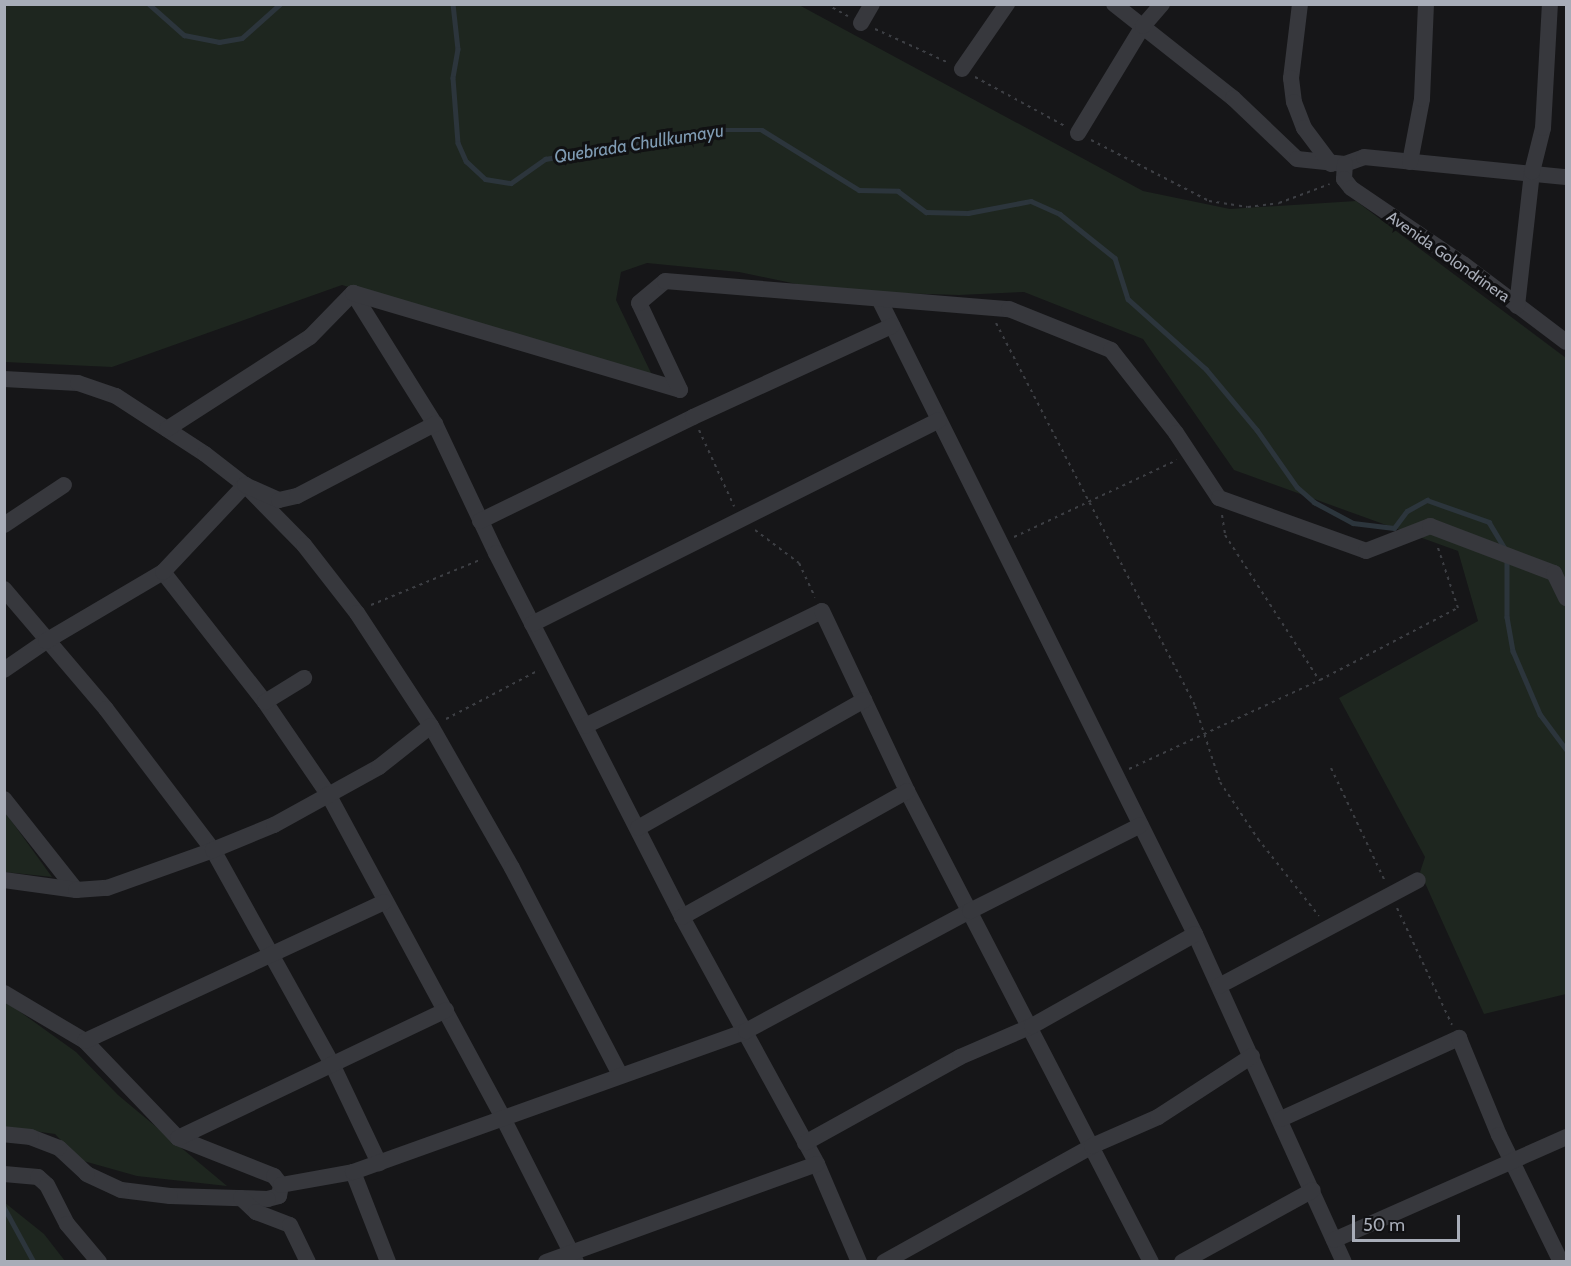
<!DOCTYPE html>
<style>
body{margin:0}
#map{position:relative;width:1571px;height:1266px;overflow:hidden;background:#161618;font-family:Cabin,sans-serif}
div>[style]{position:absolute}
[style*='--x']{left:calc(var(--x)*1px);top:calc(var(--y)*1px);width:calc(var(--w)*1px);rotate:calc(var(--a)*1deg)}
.green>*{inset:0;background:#1e261f}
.stream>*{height:4.5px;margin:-2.25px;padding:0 2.25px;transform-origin:2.25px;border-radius:2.25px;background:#2c353c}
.path>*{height:2px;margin-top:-1px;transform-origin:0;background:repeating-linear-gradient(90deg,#3d3f44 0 3px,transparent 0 7.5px)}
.minor>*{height:16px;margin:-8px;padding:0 8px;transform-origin:8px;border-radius:8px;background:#37383d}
span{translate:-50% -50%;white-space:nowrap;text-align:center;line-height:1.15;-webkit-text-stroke:6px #111113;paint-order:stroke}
.street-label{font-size:16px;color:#a8adb8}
.water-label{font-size:18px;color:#7f9bb3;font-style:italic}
.frame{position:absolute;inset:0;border:6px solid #a8adb8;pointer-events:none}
.scale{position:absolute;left:1352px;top:1215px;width:108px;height:27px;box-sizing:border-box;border:3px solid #a8adb8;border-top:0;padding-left:8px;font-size:18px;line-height:21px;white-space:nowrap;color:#a8adb8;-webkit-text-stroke:4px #111113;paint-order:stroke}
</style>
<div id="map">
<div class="green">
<div style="clip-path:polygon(4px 5px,799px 5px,1143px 191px,1230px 209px,1356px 201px,1566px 358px,1566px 994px,1484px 1014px,1420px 872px,1425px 857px,1339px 698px,1478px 621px,1458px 551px,1234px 470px,1143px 339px,1024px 292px,959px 295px,830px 291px,739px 272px,647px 263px,621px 272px,616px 300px,652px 375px,342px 285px,112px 367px,5px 362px)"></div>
<div style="clip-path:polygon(5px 812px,52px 877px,5px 872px)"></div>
<div style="clip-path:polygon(5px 1001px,76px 1052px,118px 1095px,227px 1186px,137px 1176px,80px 1160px,55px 1134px,5px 1127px)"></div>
<div style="clip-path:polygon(4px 1202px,44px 1234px,65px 1261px,5px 1261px)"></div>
</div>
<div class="stream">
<div style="--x:149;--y:4;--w:47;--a:41.5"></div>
<div style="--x:184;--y:35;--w:36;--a:11"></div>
<div style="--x:219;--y:42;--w:23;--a:-10"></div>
<div style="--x:242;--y:38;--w:51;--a:-41.8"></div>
<div style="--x:453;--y:4;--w:45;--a:83.7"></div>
<div style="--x:458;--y:49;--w:29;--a:100"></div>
<div style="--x:453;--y:78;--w:65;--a:85.6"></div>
<div style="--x:458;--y:143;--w:20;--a:66"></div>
<div style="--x:466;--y:161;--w:26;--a:43"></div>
<div style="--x:485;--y:179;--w:26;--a:9"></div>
<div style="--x:511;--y:183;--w:42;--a:-35.2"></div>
<div style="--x:545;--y:159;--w:173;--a:-9.6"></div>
<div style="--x:716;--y:130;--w:46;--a:0"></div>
<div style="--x:762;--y:130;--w:114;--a:31.7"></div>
<div style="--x:859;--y:190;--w:39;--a:1"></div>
<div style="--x:898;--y:191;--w:35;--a:37"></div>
<div style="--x:926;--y:212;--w:42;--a:1.4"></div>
<div style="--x:968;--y:213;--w:64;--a:-10.8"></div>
<div style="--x:1031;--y:201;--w:32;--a:24"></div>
<div style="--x:1060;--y:214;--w:70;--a:38.7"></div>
<div style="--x:1115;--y:258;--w:43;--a:72.4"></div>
<div style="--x:1128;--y:299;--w:105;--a:41.9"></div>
<div style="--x:1206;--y:369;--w:80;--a:50.1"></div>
<div style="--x:1257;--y:430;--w:70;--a:54.9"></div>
<div style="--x:1297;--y:487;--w:23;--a:41"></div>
<div style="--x:1314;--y:502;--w:44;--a:28.3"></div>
<div style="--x:1353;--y:523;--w:41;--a:7"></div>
<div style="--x:1394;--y:528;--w:21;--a:-53"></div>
<div style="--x:1407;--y:511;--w:23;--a:-29"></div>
<div style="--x:1427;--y:500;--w:66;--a:19.5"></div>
<div style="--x:1489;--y:522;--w:31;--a:59"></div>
<div style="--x:1507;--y:560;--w:57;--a:90"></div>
<div style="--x:1507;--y:617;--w:35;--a:80"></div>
<div style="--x:1513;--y:651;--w:69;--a:66.8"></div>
<div style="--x:1540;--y:714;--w:44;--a:53.4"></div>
<div style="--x:4;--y:1207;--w:63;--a:61.4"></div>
</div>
<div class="path">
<div style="--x:826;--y:4;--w:25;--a:29"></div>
<div style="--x:875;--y:29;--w:81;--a:24.7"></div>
<div style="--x:975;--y:77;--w:102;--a:28.6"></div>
<div style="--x:1091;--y:140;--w:133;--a:27.3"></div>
<div style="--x:1209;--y:201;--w:39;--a:9"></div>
<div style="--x:1248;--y:207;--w:31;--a:-7"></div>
<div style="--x:1279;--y:203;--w:54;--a:-20.4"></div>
<div style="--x:996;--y:323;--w:432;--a:62.5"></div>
<div style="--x:1195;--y:706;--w:80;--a:71.8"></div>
<div style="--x:1220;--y:782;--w:69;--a:56.3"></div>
<div style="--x:1258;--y:839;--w:98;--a:51.6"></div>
<div style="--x:699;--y:430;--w:84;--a:65.3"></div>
<div style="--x:1222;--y:515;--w:20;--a:81"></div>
<div style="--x:1225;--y:535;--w:173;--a:57"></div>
<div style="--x:755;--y:530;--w:55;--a:36.9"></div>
<div style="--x:799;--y:563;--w:38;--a:65"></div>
<div style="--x:1014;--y:537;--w:180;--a:-25.3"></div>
<div style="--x:371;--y:605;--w:120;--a:-22.5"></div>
<div style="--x:446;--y:719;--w:105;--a:-27.8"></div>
<div style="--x:1331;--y:768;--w:125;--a:64.5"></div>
<div style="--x:1129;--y:769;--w:211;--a:-25"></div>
<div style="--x:1320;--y:680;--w:156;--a:-27.6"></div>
<div style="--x:1458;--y:608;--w:66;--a:-108.4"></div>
<div style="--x:1397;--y:908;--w:129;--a:64.8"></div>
</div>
<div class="minor">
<div style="--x:1114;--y:4;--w:152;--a:38.3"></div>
<div style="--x:1233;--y:98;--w:88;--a:43.6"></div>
<div style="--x:1297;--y:159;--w:48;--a:5.9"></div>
<div style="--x:1345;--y:164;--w:20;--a:-20"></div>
<div style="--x:1364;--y:157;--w:203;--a:5.7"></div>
<div style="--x:1300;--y:4;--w:75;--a:96.9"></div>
<div style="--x:1291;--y:78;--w:24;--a:83"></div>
<div style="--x:1294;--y:102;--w:28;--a:69"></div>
<div style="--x:1304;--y:128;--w:45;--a:53.1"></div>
<div style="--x:861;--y:23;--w:22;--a:-60"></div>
<div style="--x:962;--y:69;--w:79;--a:-55.3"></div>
<div style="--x:1078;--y:133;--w:125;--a:-58.7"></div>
<div style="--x:1143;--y:26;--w:29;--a:-49"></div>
<div style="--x:1410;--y:162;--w:64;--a:-79.2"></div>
<div style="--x:1422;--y:99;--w:95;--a:-87.6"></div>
<div style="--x:1345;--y:164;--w:15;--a:94"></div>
<div style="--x:1344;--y:179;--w:11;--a:52"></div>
<div style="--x:1351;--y:188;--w:135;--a:34.2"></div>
<div style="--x:1463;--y:264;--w:129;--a:37.1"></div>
<div style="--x:353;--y:293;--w:155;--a:58"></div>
<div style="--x:435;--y:424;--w:143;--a:64.7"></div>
<div style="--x:496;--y:553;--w:409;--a:62.9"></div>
<div style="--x:682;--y:917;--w:281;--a:61.3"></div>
<div style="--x:817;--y:1164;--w:107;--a:66.8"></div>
<div style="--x:879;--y:299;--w:709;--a:63.54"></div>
<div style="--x:1195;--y:934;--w:360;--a:65.6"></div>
<div style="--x:1517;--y:306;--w:135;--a:-83.6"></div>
<div style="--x:1532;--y:172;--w:45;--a:-76"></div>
<div style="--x:1543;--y:128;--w:124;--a:-86.8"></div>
<div style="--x:4;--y:379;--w:74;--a:3.1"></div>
<div style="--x:78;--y:383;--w:40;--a:18.9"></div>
<div style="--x:116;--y:396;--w:106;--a:33.1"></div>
<div style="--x:205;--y:454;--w:51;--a:37.8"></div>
<div style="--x:245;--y:485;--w:84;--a:45.5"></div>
<div style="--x:304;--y:545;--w:86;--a:52.1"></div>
<div style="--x:357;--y:613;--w:135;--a:56.8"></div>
<div style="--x:431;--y:726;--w:163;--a:60.3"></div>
<div style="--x:512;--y:868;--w:233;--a:62.4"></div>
<div style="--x:167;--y:429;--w:170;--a:-32.8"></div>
<div style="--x:310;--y:337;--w:62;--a:-45.7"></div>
<div style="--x:353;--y:293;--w:341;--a:16.5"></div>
<div style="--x:680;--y:390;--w:96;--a:-115.2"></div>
<div style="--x:639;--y:303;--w:34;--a:-40"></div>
<div style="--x:665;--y:281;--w:345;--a:4.7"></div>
<div style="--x:1009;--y:309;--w:110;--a:21.9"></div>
<div style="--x:1111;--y:350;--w:105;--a:51.9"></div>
<div style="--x:1176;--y:433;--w:78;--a:56.5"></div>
<div style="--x:1219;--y:498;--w:156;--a:19.8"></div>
<div style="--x:1366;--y:551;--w:69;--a:-21.3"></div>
<div style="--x:1430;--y:526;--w:133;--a:20.8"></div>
<div style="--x:1554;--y:573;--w:28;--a:64"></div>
<div style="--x:480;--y:521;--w:237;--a:-26"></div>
<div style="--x:693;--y:417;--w:219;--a:-24.6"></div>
<div style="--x:4;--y:525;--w:72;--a:-33.7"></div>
<div style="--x:163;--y:572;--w:165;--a:51.9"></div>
<div style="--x:265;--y:702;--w:112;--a:55.6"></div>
<div style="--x:328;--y:794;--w:368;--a:61.6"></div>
<div style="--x:503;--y:1118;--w:161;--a:63.1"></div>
<div style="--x:4;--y:589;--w:157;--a:49.6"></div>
<div style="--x:106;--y:709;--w:177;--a:52.8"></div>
<div style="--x:213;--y:850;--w:245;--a:60.9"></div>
<div style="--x:332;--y:1064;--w:110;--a:64.6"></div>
<div style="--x:532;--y:624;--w:455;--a:-26.6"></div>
<div style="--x:4;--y:670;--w:51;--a:-34.6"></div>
<div style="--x:46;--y:641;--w:136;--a:-30.5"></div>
<div style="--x:163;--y:572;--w:120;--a:-46.7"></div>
<div style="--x:245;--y:485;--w:37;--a:24"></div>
<div style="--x:279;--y:500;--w:18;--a:-13"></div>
<div style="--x:297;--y:496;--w:156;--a:-27.6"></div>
<div style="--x:265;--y:702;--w:46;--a:-31.6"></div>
<div style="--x:585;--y:726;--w:263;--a:-25.9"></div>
<div style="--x:822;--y:611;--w:199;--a:64.7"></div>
<div style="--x:907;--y:791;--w:530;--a:62.61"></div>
<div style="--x:4;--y:799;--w:116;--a:51.6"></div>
<div style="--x:638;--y:828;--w:260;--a:-29.5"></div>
<div style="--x:4;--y:880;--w:73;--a:7.9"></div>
<div style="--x:76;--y:890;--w:31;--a:-4"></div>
<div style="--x:107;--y:888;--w:113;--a:-19.7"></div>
<div style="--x:213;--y:850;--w:66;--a:-22.3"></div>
<div style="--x:274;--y:825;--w:120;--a:-28.9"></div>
<div style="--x:379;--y:767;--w:66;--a:-38.3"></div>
<div style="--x:682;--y:917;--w:258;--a:-29.2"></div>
<div style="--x:1219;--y:986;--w:225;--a:-28"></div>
<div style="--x:4;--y:993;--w:94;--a:30.7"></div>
<div style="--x:85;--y:1041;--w:134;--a:46.2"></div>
<div style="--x:178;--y:1138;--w:103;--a:21.6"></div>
<div style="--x:274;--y:1176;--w:11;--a:52"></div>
<div style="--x:281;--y:1185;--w:11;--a:100"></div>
<div style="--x:279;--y:1196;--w:11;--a:165"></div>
<div style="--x:268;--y:1199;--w:98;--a:-178.2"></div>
<div style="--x:170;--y:1196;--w:49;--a:-173"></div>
<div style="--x:121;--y:1190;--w:38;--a:-155"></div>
<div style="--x:87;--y:1174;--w:38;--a:-137"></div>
<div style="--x:59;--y:1148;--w:30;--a:-159"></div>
<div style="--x:31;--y:1137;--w:27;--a:-174"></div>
<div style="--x:85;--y:1041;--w:330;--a:-24.9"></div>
<div style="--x:1281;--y:1119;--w:196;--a:-24.5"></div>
<div style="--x:1459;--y:1038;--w:105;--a:67.6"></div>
<div style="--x:1499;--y:1135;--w:141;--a:64"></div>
<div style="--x:178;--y:1138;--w:297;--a:-25.5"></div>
<div style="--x:805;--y:1143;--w:177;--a:-29"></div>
<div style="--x:960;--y:1057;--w:78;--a:-23.3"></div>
<div style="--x:1032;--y:1026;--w:187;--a:-29.4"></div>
<div style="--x:353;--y:1172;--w:97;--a:68.7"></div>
<div style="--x:4;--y:1174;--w:34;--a:5"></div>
<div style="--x:38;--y:1177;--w:12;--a:42"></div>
<div style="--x:47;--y:1185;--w:44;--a:62.9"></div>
<div style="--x:67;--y:1224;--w:50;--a:49.9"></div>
<div style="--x:281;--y:1185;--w:73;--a:-10.2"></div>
<div style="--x:353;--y:1172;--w:418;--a:-19.7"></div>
<div style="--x:746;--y:1031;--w:254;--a:-28.2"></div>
<div style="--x:970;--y:911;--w:191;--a:-26.7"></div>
<div style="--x:241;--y:1198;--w:21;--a:43"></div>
<div style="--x:256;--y:1212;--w:36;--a:21"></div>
<div style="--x:290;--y:1225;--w:41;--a:64.1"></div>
<div style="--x:1334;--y:1240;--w:254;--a:-23.9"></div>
<div style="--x:546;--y:1262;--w:288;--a:-19.9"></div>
<div style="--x:884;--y:1262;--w:238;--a:-29.1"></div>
<div style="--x:1092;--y:1146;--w:72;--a:-23.7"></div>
<div style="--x:1158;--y:1117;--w:112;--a:-33"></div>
<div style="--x:1182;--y:1262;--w:149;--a:-28.8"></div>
</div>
<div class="street-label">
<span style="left:1448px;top:257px;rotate:35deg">Avenida Golondrinera</span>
</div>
<div class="water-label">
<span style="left:639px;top:144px;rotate:-9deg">Quebrada Chullkumayu</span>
</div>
<div class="frame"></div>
<div class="scale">50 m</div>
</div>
